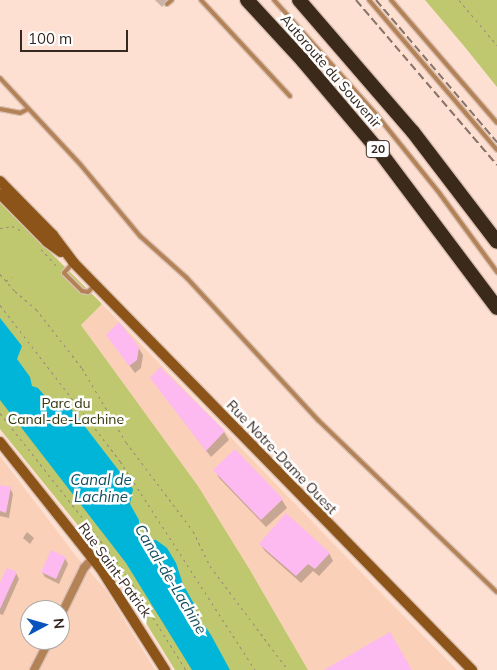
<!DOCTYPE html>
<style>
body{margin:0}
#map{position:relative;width:497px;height:670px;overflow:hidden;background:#fde0d1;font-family:Mulish,sans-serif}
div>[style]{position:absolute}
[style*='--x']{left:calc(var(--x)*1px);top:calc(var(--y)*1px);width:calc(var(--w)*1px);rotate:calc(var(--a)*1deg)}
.built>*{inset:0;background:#fbd0b9}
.green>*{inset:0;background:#bfc86e}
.water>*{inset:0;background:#01b5d8}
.shadow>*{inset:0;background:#0003}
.building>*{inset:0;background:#fcbaf0}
.path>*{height:1px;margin-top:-0.5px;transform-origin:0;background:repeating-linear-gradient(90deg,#9b857a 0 2.5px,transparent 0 6.5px)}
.roads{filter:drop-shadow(1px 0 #d9bfb1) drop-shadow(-1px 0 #d9bfb1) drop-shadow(0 1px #d9bfb1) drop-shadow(0 -1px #d9bfb1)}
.lane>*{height:4px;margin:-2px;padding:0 2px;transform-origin:2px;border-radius:2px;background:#b38256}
.street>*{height:8px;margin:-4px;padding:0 4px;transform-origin:4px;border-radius:4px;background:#b38256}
.secondary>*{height:10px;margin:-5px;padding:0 5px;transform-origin:5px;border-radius:5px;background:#8c5418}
.highway>*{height:14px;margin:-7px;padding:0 7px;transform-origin:7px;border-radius:7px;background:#3b2919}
.rail>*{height:2px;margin-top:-1px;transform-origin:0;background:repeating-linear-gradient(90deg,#88746a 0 8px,transparent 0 12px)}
span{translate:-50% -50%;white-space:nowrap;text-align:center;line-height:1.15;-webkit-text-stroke:5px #fff;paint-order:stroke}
.shield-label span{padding:1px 4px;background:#fff;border:1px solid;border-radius:4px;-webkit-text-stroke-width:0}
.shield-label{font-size:12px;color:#352821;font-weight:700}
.street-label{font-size:14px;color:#352821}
.park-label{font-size:14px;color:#323508}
.water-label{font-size:15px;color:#134f5d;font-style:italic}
.north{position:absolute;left:20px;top:600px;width:50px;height:50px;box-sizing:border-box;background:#fff;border:1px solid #aea9a6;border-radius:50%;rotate:84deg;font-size:14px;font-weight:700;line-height:20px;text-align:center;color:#352821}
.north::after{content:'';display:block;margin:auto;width:18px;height:22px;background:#0953bd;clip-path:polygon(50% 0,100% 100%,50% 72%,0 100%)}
.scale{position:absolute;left:20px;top:30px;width:108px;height:22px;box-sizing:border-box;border:2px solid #352821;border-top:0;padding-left:6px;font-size:15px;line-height:18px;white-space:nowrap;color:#352821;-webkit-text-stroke:4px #fff;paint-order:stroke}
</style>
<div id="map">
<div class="built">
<div style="clip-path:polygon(102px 304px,384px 596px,457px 670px,308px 670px,250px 570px,198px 486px,81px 325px)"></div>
<div style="clip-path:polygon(evenodd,0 456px,76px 556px,106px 590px,155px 670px,0 670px,0 456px,30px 610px,60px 610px,60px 640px,30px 640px,30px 610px)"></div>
</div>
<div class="green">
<div style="clip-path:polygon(425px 0,497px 0,497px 87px,464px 46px)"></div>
<div style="clip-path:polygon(0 202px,102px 304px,81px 325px,198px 486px,250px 570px,308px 670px,175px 670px,111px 566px,0 429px)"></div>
</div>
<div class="water">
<div style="clip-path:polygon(0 318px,22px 346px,17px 359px,30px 377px,32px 386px,38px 388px,49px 401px,62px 405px,66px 402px,133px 489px,130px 504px,139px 520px,139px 530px,143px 536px,149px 540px,156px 540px,167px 548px,176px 563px,183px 584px,194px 604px,193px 610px,200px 624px,205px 626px,211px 635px,230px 670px,192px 670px,126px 563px,0 400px)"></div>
</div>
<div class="shadow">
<div style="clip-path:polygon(155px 0,169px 0,162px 7px)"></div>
<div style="clip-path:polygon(112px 342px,138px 347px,143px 355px,141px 368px,135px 373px)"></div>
<div style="clip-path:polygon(160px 369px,224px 432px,229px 440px,211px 457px,151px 378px)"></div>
<div style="clip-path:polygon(235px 451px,282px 500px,287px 508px,266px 527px,219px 478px,215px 470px)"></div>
<div style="clip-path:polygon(0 486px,10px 488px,13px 494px,9px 518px,0 516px)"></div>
<div style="clip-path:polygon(27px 532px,34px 538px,30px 544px,23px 538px)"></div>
<div style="clip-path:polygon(260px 544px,329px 553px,333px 561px,319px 576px,313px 571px,301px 583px,265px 551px)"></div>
<div style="clip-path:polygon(65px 558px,68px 564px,59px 584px,45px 577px,42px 572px)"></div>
<div style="clip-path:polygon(16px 573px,19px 579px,3px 615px,0 614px,0 586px)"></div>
</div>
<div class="building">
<div style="clip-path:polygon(119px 322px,139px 347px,137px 360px,129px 366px,106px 335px)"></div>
<div style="clip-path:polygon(160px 367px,225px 431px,206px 451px,150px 378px)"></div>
<div style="clip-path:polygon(235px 449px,283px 499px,261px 520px,213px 470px)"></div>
<div style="clip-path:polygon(0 485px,11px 487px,6px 513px,0 511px)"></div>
<div style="clip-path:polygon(286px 513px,330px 553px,315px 569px,308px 564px,296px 576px,259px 544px)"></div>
<div style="clip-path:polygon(51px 550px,66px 557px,56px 579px,41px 572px)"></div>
<div style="clip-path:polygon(7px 568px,17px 572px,0 609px,0 583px)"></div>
<div style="clip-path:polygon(390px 632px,412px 670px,324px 670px)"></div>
</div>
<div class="path">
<div style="--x:459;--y:0;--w:59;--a:49.8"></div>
<div style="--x:0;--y:228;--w:12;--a:-9"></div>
<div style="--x:12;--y:226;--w:13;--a:27"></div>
<div style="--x:41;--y:249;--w:26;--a:47"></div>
<div style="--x:0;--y:274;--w:23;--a:49"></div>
<div style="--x:15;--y:291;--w:28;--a:41"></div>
<div style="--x:36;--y:309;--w:75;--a:52.1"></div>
<div style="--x:82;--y:368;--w:86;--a:59.3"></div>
<div style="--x:126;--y:442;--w:111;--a:53"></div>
<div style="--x:193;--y:531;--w:39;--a:64"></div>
<div style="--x:210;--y:566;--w:130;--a:53.1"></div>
<div style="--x:6;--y:281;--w:7;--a:-34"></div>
<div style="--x:0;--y:305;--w:197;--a:52.4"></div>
<div style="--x:120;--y:461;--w:249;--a:57.1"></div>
<div style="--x:0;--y:413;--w:197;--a:51.8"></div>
<div style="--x:122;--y:568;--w:120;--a:57.9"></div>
<div style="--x:85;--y:536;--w:8;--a:-45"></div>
</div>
<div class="roads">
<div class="lane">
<div style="--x:201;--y:0;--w:131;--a:47.2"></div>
<div style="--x:274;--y:0;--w:153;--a:48.2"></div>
<div style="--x:376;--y:114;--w:102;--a:51.3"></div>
<div style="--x:440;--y:194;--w:97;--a:53.8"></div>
<div style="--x:369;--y:0;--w:197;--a:49.5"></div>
<div style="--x:391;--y:0;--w:162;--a:49.2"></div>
<div style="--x:167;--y:4;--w:6;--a:-39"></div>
<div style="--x:0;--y:78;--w:117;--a:47.1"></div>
<div style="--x:80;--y:164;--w:94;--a:50.2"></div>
<div style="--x:140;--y:236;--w:63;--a:41.8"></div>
<div style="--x:187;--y:278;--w:193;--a:47.3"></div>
<div style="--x:318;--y:420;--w:248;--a:43.9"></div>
<div style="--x:0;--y:109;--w:20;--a:11"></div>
<div style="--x:20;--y:113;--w:9;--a:-27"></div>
<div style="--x:72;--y:264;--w:12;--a:132"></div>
<div style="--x:64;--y:273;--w:25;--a:45"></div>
<div style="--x:82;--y:291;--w:6;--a:9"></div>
<div style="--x:88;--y:292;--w:10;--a:-45"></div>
</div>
<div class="street">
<div style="--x:60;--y:617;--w:55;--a:-63.9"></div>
<div style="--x:84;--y:568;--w:13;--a:-48"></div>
<div style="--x:34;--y:670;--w:34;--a:-63"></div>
</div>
<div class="secondary">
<div style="--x:0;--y:181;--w:76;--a:45.5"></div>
<div style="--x:53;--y:235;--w:34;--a:53"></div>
<div style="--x:73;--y:262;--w:571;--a:45.64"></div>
<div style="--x:0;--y:194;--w:67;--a:45.6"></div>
<div style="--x:47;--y:242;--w:17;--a:36"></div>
<div style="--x:0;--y:442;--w:162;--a:51.5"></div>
<div style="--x:101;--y:569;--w:120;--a:57.6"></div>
</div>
<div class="highway">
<div style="--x:247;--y:0;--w:83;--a:47.4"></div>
<div style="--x:303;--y:61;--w:119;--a:49.8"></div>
<div style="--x:380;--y:152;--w:195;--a:53.1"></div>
<div style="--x:299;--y:0;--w:174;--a:49.2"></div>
<div style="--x:413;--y:132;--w:138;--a:52.6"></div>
</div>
</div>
<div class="rail">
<div style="--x:356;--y:0;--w:217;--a:49.5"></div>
<div style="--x:376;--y:0;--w:187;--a:49.6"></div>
</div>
<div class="shield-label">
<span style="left:378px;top:149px">20</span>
</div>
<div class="street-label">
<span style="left:331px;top:71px;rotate:49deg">Autoroute du Souvenir</span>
<span style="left:282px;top:457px;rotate:46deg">Rue Notre-Dame Ouest</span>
<span style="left:115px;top:570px;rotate:54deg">Rue Saint-Patrick</span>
</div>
<div class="park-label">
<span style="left:66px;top:411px">Parc du<br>Canal-de-Lachine</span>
</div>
<div class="water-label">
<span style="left:101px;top:488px">Canal de<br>Lachine</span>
<span style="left:171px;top:579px;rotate:59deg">Canal-de-Lachine</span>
</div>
<div class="north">N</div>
<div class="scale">100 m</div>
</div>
